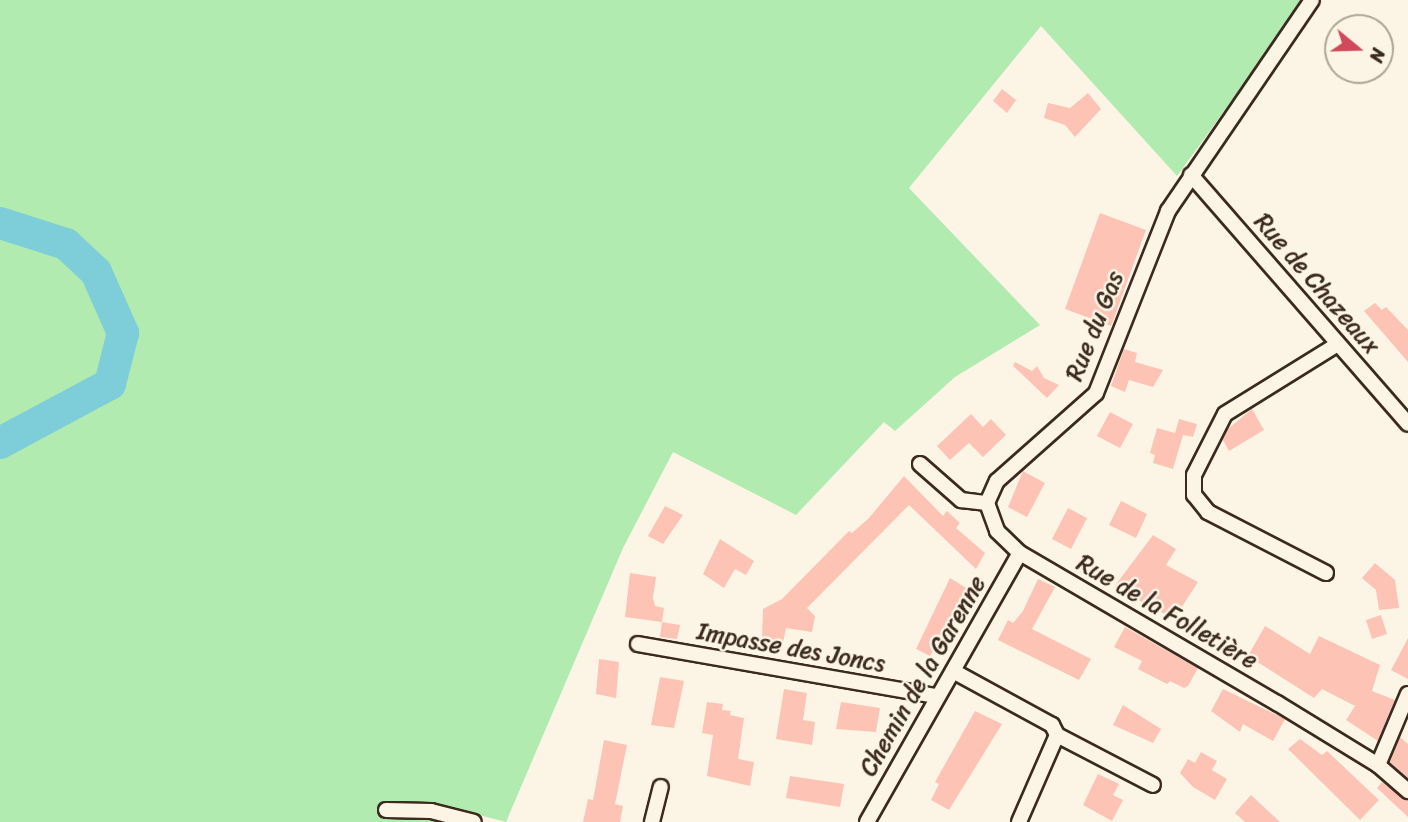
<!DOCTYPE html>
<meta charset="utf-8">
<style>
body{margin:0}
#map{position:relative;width:1408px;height:822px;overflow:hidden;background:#fcf5e5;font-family:Sriracha,sans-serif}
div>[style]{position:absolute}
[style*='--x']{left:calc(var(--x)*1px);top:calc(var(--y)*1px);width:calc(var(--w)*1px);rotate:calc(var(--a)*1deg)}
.green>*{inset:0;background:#b1ebaf}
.river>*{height:32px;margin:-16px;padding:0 16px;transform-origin:16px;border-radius:16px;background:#7eceda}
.building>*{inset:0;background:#fdc3b5}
.roads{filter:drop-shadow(2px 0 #3b2a1e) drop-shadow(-2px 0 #3b2a1e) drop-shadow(0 2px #3b2a1e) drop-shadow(0 -2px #3b2a1e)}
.minor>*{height:14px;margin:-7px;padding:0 7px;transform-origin:7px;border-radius:7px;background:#fcf5e5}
span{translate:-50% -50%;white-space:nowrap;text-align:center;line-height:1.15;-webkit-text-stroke:5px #fcf5e5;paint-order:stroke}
.street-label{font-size:24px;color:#3b2a1e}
.north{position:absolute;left:1324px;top:14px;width:70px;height:70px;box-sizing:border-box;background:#fcf5e5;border:2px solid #afa495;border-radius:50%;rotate:109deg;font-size:19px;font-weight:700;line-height:28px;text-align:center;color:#3b2a1e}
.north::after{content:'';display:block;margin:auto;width:24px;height:32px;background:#d1495b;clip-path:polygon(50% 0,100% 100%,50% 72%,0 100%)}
</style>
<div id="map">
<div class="green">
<div style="clip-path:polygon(0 0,1305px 0,1177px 176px,1041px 26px,909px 188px,1040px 325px,955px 377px,895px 431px,884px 422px,796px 515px,673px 452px,623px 548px,506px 822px,464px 811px,464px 822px,0 822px)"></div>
</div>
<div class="river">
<div style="--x:0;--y:223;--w:69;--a:17.7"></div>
<div style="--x:66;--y:244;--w:41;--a:43"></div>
<div style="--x:96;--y:272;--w:67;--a:66.1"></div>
<div style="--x:123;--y:333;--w:53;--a:104.3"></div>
<div style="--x:110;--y:384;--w:125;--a:151.8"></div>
</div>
<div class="building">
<div style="clip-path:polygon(1002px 89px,1016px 100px,1007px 113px,993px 101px)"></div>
<div style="clip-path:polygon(1088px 93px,1101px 109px,1075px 137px,1065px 125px,1044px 118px,1048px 103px,1070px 108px)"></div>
<div style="clip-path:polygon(1100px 213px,1146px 230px,1111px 326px,1065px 309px)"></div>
<div style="clip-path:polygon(1375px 303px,1382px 310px,1386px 307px,1408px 330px,1408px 362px,1364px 311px)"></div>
<div style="clip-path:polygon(1124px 349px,1137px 353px,1135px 362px,1163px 370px,1153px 387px,1129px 380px,1125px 392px,1111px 386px)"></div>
<div style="clip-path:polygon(1015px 362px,1032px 371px,1037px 366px,1044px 378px,1059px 385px,1047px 398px,1013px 366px)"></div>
<div style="clip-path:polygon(1252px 409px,1264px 430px,1229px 451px,1223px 440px,1228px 429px)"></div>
<div style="clip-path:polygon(1110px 412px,1133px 424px,1120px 448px,1097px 436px)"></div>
<div style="clip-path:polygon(971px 414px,983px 427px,991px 419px,1006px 435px,983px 457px,969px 443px,950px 460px,937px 446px)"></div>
<div style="clip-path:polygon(1179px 419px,1197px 424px,1193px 437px,1179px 434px,1183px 435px,1173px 469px,1153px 463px,1155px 455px,1150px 453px,1157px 428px,1175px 433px)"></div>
<div style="clip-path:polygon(1023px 471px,1045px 483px,1027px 517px,1008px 507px)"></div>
<div style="clip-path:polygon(904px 476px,943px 516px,947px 511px,960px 523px,956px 528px,985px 553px,976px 569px,909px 505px,807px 608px,815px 616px,812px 632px,786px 628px,783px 643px,762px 639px,763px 609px,782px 599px,849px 531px,852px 533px,869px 518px)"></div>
<div style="clip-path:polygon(1121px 501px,1147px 514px,1136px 538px,1109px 525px)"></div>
<div style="clip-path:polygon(665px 506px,683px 515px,663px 544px,648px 536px)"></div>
<div style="clip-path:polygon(1068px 508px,1087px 518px,1071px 549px,1052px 539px)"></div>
<div style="clip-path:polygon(1153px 535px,1176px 549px,1166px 565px,1198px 582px,1174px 619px,1114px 587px)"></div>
<div style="clip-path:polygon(720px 539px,754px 561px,746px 575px,735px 569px,724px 588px,703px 574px)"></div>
<div style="clip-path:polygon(1375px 563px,1395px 580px,1399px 608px,1379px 610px,1376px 590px,1362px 578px)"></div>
<div style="clip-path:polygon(630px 573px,656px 577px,653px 598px,655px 606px,664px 608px,662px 622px,625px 617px)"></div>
<div style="clip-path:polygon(950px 578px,968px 589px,930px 656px,916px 649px)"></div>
<div style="clip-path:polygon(1038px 579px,1055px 587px,1032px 629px,1091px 659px,1079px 680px,998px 640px,1008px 620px,1013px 623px,1023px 611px)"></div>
<div style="clip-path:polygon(1381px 615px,1387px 634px,1372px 639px,1366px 620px)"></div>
<div style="clip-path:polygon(662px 622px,680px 625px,677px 639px,660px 637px)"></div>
<div style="clip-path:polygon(1265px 626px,1310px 654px,1319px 636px,1380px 665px,1372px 691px,1395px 700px,1378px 741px,1346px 720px,1355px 706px,1322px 689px,1314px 698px,1248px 656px)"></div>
<div style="clip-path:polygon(1125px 627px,1198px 668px,1188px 686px,1184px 688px,1170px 681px,1167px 684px,1138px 669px,1142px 661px,1114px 647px)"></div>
<div style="clip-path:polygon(1408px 638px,1408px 679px,1391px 670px)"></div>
<div style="clip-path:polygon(599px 659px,619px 662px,616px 698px,596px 694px)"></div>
<div style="clip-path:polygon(660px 677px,684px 681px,674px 728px,651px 725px)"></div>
<div style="clip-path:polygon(784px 689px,807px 693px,803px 720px,815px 722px,812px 745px,776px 739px)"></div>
<div style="clip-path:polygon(1223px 689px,1285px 719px,1273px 741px,1243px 724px,1240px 732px,1211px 711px)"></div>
<div style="clip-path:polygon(707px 702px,723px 704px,722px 710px,731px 711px,730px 715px,744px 718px,738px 759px,754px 762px,750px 786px,707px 776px,713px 735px,702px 733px)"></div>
<div style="clip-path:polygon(841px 702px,880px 708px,876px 732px,836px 729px)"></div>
<div style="clip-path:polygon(1123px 705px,1161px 729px,1153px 743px,1113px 725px)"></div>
<div style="clip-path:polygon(975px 711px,1002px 724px,949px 810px,931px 800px,939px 784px,935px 782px)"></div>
<div style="clip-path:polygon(1400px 737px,1408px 744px,1408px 778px,1390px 762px)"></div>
<div style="clip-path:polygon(1300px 739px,1322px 755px,1327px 751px,1379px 800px,1360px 820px,1288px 749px)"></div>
<div style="clip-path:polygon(604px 740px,627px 745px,615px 804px,623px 806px,620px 822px,583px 822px,588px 799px,593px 800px)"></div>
<div style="clip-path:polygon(1201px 752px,1217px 761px,1212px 770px,1227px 779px,1215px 800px,1193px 787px,1180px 773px,1188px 759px,1195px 763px)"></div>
<div style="clip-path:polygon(1098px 774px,1119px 784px,1113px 795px,1123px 800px,1112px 821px,1083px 805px)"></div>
<div style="clip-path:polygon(790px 776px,844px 784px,840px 807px,786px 798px)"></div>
<div style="clip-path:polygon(1382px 782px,1408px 800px,1408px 817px,1377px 788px)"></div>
<div style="clip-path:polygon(1251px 795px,1280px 822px,1245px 822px,1235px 813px)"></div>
</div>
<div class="roads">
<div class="minor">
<div style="--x:1191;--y:175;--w:330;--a:48.9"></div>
<div style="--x:920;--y:464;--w:55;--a:41.3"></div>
<div style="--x:961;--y:500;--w:26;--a:7"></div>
<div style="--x:987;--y:503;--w:30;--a:70"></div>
<div style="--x:997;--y:531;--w:32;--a:44"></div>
<div style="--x:1020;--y:553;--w:298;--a:30.3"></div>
<div style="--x:1277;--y:703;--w:119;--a:31.5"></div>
<div style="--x:1378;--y:765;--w:40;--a:41"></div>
<div style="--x:987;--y:503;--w:24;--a:-66"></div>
<div style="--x:997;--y:481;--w:132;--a:-41.6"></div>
<div style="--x:1096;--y:393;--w:196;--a:-68.4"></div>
<div style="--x:1168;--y:211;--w:255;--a:-55.7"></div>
<div style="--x:1326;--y:573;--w:133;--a:-152.7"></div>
<div style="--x:1208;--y:512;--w:22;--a:-129"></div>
<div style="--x:1194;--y:495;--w:20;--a:-90"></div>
<div style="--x:1194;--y:475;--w:68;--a:-63.1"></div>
<div style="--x:1225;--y:414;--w:133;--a:-31.8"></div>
<div style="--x:638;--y:644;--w:303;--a:9.9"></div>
<div style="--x:953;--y:671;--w:113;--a:28.6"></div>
<div style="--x:1052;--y:725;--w:11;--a:63"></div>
<div style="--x:1057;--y:735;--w:95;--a:113.6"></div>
<div style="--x:1057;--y:735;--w:108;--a:27.5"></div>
<div style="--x:1378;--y:765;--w:77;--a:-67.1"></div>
<div style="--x:386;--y:810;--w:45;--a:1.3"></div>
<div style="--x:431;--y:811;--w:44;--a:14.3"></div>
<div style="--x:652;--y:822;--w:36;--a:-76"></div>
<div style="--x:867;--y:822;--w:309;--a:-60.4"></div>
</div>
</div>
<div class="street-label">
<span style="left:1317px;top:284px;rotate:49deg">Rue de Chazeaux</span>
<span style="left:1095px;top:326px;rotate:-68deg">Rue du Gas</span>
<span style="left:1167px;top:612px;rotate:30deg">Rue de la Folletière</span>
<span style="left:791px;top:648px;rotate:10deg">Impasse des Joncs</span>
<span style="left:923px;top:676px;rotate:-60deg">Chemin de la Garenne</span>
</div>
<div class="north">N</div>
</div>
